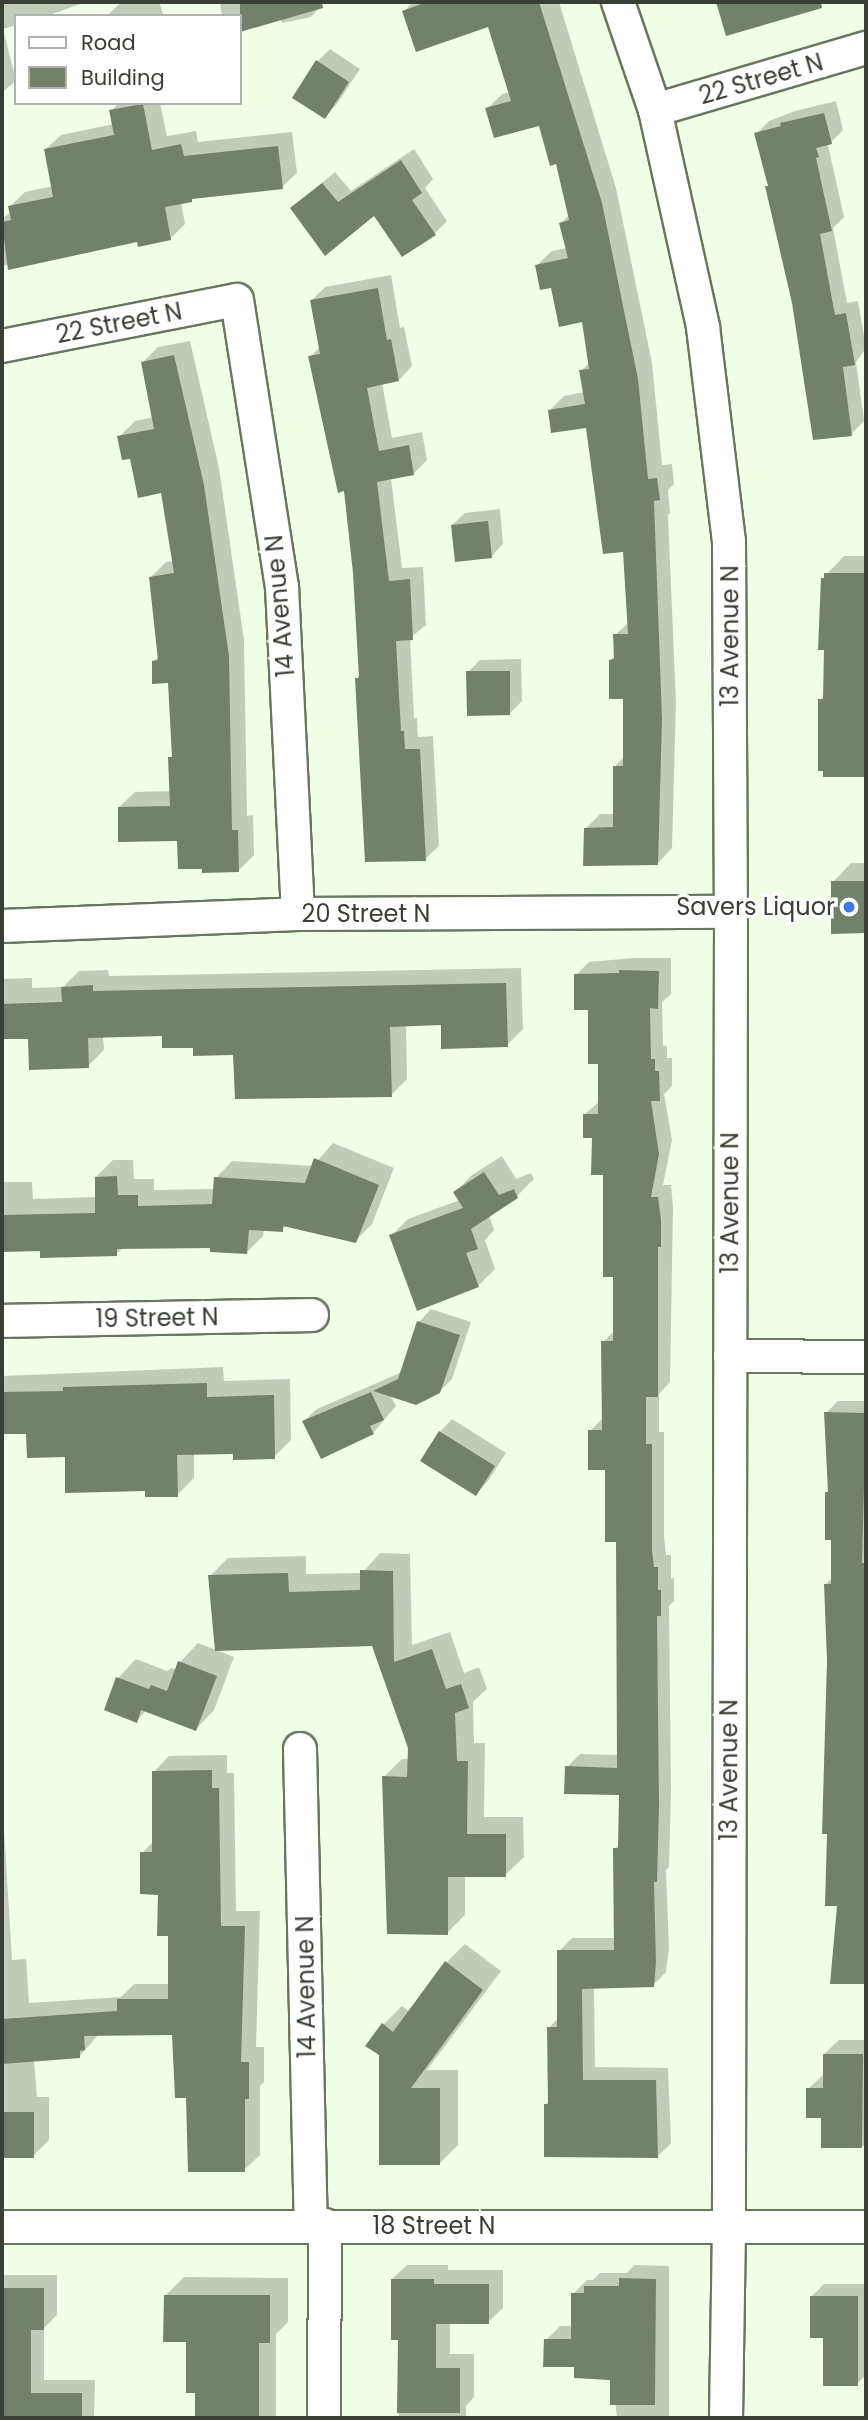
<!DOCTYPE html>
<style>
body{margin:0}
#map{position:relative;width:868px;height:2420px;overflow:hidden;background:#f0ffe5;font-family:Poppins,sans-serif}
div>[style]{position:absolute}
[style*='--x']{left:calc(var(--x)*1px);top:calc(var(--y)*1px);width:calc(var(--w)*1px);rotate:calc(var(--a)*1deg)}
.shadow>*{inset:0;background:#0003}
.building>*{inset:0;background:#74816a}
.roads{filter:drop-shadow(2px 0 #697760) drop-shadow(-2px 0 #697760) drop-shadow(0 2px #697760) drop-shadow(0 -2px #697760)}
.street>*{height:32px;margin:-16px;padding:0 16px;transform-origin:16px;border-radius:16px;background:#fff}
.dots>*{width:19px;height:19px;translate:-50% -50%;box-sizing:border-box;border:4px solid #fff;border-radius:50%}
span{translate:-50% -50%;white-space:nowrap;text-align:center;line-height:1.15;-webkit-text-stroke:7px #fff;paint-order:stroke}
.street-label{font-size:24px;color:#393f35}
.poi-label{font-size:24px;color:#393f35}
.right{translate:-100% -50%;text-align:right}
.frame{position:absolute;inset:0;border:4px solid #393f35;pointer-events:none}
.legend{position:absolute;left:14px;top:14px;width:228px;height:91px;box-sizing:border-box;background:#fff;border:2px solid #b0b2ae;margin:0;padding:9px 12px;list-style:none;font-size:21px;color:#393f35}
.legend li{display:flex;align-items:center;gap:14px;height:35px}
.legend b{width:35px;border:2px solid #b0b2ae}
</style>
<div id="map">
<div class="shadow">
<div style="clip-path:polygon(2px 2px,86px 2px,47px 16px,16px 16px,16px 25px,3px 29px,16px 81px,2px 92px)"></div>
<div style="clip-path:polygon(128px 2px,159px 2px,164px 16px,107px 16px,118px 5px)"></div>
<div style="clip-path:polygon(220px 2px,323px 2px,323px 4px,311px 17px,282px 23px,281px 19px,240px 31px,240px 16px,222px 16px)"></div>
<div style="clip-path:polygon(413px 2px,559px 2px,616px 188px,652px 363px,662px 465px,672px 464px,674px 484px,668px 490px,670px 513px,668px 515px,676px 703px,672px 848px,658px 863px,585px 829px,600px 814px,614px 814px,614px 767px,624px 757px,624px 697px,610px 660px,616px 655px,615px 635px,629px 622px,625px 550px,588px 426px,550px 410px,564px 396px,584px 392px,581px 371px,590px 362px,583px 320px,537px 265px,552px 251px,567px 248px,561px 223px,570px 214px,558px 162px,540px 123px,487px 109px,502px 94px,510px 92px,489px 25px,404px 11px)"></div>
<div style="clip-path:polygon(330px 49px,360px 69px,337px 104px,325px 117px,318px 61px)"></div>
<div style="clip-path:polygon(836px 101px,843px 130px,828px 145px,844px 217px,833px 228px,847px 303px,858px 301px,866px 348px,856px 362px,864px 421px,851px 434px,794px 303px,770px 184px,756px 134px,769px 121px,795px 111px)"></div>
<div style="clip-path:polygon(119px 103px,160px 103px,167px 136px,196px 131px,198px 142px,292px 132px,297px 173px,282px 187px,195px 197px,181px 202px,185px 224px,170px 239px,138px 240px,2px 266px,2px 219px,11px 212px,10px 206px,25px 192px,53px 186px,46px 149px,61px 135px,114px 124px,111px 111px)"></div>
<div style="clip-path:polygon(414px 149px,433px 179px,425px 188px,447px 221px,435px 233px,375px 213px,292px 208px,335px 172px,351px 191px)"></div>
<div style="clip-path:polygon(391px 275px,400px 328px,404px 327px,412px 366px,399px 380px,382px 383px,392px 438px,422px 432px,427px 460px,414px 473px,391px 478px,402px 568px,423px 567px,426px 625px,410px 638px,414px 718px,417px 718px,418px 737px,433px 736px,439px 846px,425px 859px,357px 678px,361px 674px,355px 573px,345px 489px,310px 357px,320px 347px,311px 301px,325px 287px)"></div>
<div style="clip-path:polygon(190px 341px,219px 468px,244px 640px,247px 816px,253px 815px,254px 855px,238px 871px,204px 868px,179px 840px,119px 807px,135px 792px,171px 791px,170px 758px,173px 754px,170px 681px,154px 661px,159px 656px,150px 578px,166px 562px,174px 561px,163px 491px,132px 457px,119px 437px,135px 421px,154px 417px,143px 362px,158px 347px)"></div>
<div style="clip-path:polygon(500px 509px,503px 544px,491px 557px,452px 525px,465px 513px)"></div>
<div style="clip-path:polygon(844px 556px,866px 556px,866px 775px,825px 775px,820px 700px,825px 695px,822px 579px)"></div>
<div style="clip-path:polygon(521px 659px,522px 701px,509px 714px,468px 672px,480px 660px)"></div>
<div style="clip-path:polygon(851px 863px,866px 863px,866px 930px,833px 932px,833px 882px)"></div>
<div style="clip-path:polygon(634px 958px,671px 958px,671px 994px,662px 1002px,663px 1046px,667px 1046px,667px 1058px,672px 1058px,672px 1086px,664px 1094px,672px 1140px,663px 1185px,671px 1185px,673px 1207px,670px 1382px,659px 1394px,659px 1432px,664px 1432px,664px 1536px,666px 1555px,671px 1555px,671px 1578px,674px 1578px,674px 1601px,669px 1606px,671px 1791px,669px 1867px,666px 1870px,669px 1948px,666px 1972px,653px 1985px,594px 1987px,595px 2067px,668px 2068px,671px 2143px,658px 2156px,546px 2104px,549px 2101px,549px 2028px,559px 2017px,559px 1951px,572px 1938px,616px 1938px,615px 1849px,619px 1845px,620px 1794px,567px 1767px,580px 1754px,619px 1755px,618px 1540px,607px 1468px,590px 1431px,603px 1418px,603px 1342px,615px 1330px,615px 1275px,605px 1173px,585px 1114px,600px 1101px,600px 1063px,590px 1008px,576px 975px,589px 962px)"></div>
<div style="clip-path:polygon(521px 968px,523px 1029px,507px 1045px,442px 1024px,406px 1025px,407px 1079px,391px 1095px,195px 1046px,163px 1034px,103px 1036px,104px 1050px,88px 1066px,29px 1037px,2px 1038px,2px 979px,32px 978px,32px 988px,63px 987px,79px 971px,108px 970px,109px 976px)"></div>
<div style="clip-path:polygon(333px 1143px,394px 1168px,372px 1224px,355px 1241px,287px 1225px,282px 1230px,264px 1229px,263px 1236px,247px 1252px,212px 1246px,123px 1248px,116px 1254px,2px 1250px,2px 1182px,32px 1182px,33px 1199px,97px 1197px,96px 1177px,113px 1160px,133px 1160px,134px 1179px,154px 1179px,154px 1190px,215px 1189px,216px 1178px,232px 1161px,313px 1166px)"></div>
<div style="clip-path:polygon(502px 1156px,516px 1179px,531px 1173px,534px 1179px,517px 1196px,489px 1215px,494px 1230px,485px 1240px,495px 1269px,478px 1286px,391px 1236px,408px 1219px,460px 1200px,455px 1192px,472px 1175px)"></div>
<div style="clip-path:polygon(431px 1309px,471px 1322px,452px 1379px,439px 1392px,390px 1395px,396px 1406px,373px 1433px,304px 1421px,317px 1409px,402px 1372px,419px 1322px)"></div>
<div style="clip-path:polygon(223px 1367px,224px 1381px,290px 1379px,291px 1440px,274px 1457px,235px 1452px,194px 1453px,194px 1478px,177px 1495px,147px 1489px,66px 1455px,28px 1432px,2px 1433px,2px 1376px)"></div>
<div style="clip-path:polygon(838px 1401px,866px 1401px,866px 1982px,832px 1982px,838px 1904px,829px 1606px,825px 1585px,833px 1577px,833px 1538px,827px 1492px,829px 1490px,826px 1413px)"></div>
<div style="clip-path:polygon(452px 1419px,506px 1453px,488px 1481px,476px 1494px,440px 1432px)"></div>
<div style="clip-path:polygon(380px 1553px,410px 1554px,412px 1645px,450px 1632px,464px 1673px,479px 1667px,487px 1689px,473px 1702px,474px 1743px,485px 1743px,484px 1817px,523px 1817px,524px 1857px,505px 1875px,465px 1875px,465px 1915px,447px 1933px,384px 1777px,402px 1759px,409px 1759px,409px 1747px,373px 1644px,210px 1576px,228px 1558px,306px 1556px,306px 1574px,362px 1573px)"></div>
<div style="clip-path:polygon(198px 1643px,234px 1657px,214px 1710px,196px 1729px,147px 1710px,136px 1721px,106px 1709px,118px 1678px,136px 1659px,167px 1671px,171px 1668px,177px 1670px,180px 1662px)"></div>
<div style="clip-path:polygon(227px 1755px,227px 1773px,234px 1773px,236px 1911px,260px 1911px,256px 2047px,264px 2047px,264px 2082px,260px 2086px,260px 2155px,244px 2170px,188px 2097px,174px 2033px,99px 2034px,79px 2057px,34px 2060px,37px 2097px,49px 2097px,49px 2140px,33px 2156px,2px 2156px,2px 1796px,12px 1960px,26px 1959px,29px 2003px,121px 1997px,134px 1984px,170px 1984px,170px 1935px,159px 1894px,142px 1853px,154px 1841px,154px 1772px,169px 1756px)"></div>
<div style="clip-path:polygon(465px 1944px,501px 1971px,427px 2070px,458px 2070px,458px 2145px,440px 2163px,380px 2055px,383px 2025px,402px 2006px,410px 2012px,446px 1963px)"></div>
<div style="clip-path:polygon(839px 2040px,866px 2040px,866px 2146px,823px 2146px,823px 2116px,808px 2089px,824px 2074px,824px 2054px)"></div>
<div style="clip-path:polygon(407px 2265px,448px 2265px,448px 2270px,503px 2270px,503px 2308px,488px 2322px,450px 2323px,450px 2354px,474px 2354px,474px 2397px,466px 2406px,466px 2418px,399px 2418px,400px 2338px,392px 2279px)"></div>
<div style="clip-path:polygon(634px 2265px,669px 2266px,669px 2418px,617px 2418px,612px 2378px,576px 2366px,546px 2340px,560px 2326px,573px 2326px,573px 2294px,587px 2280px,593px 2280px,600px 2273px,627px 2273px)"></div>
<div style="clip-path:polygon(2px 2275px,57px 2275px,57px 2315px,44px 2328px,44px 2380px,95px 2380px,94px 2418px,2px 2418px)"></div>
<div style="clip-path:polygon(184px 2277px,288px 2278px,288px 2322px,276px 2334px,276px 2418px,197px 2418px,197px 2392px,188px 2340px,165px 2296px)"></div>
<div style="clip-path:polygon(824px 2284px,866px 2284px,866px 2375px,857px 2384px,824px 2336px,811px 2297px)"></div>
</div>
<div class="building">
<div style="clip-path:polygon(240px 2px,322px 2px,323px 8px,240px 32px)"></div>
<div style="clip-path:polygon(427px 2px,539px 2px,602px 203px,638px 379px,648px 479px,657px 478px,660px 500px,654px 501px,662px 719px,658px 865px,583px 866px,584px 828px,613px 827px,613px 766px,623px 766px,623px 699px,609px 699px,609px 660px,614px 659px,613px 634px,628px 634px,623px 552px,603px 554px,586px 428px,551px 433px,548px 410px,585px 404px,579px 370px,589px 369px,582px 322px,559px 327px,551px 288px,540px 290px,535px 265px,568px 258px,559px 223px,569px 220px,556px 164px,550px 166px,539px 126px,494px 138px,485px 108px,511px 101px,488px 27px,416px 52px,402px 11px)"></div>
<div style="clip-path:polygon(716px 2px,821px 2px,822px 8px,726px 36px)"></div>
<div style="clip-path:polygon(316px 60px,349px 82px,325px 119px,292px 98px)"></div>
<div style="clip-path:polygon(143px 104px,152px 150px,181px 144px,184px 156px,278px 146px,283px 189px,192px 199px,192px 202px,165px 207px,171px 240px,138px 247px,137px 242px,8px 270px,2px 222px,11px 220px,8px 206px,53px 197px,44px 149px,114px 135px,109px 110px)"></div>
<div style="clip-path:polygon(824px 113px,832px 144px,816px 148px,819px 157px,816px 158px,832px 231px,820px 234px,835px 315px,846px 313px,855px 365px,843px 367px,852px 436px,813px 440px,792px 303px,765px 186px,768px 186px,754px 133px,781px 126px,780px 123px)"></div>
<div style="clip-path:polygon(401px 160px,422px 193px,412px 200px,436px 235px,402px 257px,374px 216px,325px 256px,290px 208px,322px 183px,338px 202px)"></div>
<div style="clip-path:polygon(378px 288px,387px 340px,391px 339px,399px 381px,367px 388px,379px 451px,409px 445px,414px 475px,377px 482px,389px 581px,410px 579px,413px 640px,396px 641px,401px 731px,404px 731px,405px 749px,420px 749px,426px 861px,365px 862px,355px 678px,359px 678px,353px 573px,344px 491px,338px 493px,308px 356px,320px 354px,310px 300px)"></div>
<div style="clip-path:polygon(174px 355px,204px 485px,229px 656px,232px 830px,238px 830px,239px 872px,202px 873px,202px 869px,178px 869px,177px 841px,118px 842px,118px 807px,170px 806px,168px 757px,172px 757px,168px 683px,152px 684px,152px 661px,158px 660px,149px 577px,174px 573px,161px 493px,138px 498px,130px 459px,122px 460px,117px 436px,154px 429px,141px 362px)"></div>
<div style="clip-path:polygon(488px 521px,492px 558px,455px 562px,451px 525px)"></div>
<div style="clip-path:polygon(824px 573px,866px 573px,866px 777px,823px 777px,823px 771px,818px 771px,818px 699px,823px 699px,824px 650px,818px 650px,821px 578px,824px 578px)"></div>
<div style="clip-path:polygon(466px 671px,510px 671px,510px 715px,467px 716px)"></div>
<div style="clip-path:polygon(831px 881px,866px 881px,866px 933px,831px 934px)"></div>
<div style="clip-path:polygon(619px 970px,659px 971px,658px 1009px,650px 1008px,651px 1059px,655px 1059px,655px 1071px,659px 1071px,660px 1101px,651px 1101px,659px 1154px,651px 1197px,658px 1197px,661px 1220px,661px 1247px,658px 1247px,658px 1397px,646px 1397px,646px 1444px,652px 1444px,652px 1550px,654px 1567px,658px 1567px,658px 1590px,661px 1590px,661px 1616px,657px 1616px,659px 1805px,657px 1882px,654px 1882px,656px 1962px,654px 1987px,582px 1989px,583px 2080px,656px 2080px,658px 2158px,544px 2157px,544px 2104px,548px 2104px,547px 2027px,557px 2027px,557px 1950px,614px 1950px,613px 1848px,618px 1848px,619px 1795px,564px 1794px,565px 1766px,617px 1768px,616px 1542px,605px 1542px,605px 1470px,588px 1470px,588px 1430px,602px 1430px,601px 1341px,613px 1341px,613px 1277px,603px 1277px,603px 1175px,591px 1175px,592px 1138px,583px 1138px,583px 1114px,598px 1114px,598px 1064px,588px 1064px,588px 1010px,574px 1010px,574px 974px,619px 973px)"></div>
<div style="clip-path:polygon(506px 983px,508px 1047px,441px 1049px,441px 1025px,390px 1027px,392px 1097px,235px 1099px,233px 1055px,193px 1056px,193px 1048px,162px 1048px,162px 1036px,88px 1038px,89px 1068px,29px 1070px,28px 1039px,2px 1039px,2px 1004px,62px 1002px,61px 987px,93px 985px,93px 991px)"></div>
<div style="clip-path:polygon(314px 1158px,379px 1185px,356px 1243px,283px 1226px,283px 1232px,249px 1230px,247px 1254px,210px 1252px,210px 1248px,117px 1249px,117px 1256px,40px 1258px,40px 1251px,2px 1252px,2px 1215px,95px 1213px,95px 1177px,117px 1176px,118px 1195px,138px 1195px,138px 1206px,212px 1204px,214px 1177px,305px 1183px)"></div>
<div style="clip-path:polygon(484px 1172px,499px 1195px,514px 1189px,518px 1198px,471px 1229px,478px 1249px,466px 1253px,479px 1287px,417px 1311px,389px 1235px,463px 1208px,453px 1192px)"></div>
<div style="clip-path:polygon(417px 1321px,460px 1335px,440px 1393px,416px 1405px,373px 1391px,398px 1379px)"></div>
<div style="clip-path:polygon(207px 1383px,207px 1397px,274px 1395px,275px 1459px,233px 1460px,233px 1454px,177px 1455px,178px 1497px,145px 1497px,145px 1491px,65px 1493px,65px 1457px,27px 1458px,26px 1434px,2px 1434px,2px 1392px,63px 1391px,63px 1387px)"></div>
<div style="clip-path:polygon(371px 1392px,384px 1420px,370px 1426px,374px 1434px,321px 1459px,302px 1421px)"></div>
<div style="clip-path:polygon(824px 1412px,866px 1413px,862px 1563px,866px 1563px,866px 1984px,830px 1984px,837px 1906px,825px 1906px,827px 1834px,822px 1834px,827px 1661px,824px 1584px,831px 1584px,831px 1540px,825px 1540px,825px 1492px,828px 1492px)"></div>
<div style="clip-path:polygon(439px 1431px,495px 1466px,476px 1496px,420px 1461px)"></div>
<div style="clip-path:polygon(360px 1570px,393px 1571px,394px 1662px,432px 1649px,446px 1689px,461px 1684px,469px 1708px,455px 1713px,457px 1761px,468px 1761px,467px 1834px,506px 1834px,506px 1877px,448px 1877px,448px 1935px,387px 1934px,382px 1776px,407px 1777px,408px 1748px,372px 1646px,215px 1651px,208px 1575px,288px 1573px,289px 1592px,360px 1590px)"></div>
<div style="clip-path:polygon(178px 1661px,217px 1676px,196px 1731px,141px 1710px,137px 1723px,104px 1710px,116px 1677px,149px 1689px,151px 1685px,167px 1691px)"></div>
<div style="clip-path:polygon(212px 1770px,212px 1788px,219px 1788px,221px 1926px,245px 1926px,241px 2062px,249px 2062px,249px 2099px,245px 2099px,245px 2172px,188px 2172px,186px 2098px,175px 2098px,172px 2035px,84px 2036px,85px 2050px,80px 2051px,80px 2058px,2px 2064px,2px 2019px,117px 2011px,117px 1999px,168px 1999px,168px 1936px,157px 1936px,158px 1895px,140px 1894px,140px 1852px,152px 1852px,152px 1771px)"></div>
<div style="clip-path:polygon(445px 1961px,483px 1990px,411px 2088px,440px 2088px,440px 2165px,379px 2165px,379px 2055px,365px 2046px,382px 2023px,393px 2032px)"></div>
<div style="clip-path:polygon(823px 2054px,863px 2054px,862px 2148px,821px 2148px,821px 2118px,806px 2118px,806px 2088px,823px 2088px)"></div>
<div style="clip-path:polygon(2px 2112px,34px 2112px,34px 2158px,2px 2158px)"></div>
<div style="clip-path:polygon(619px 2278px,656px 2279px,655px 2405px,610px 2405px,610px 2380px,574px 2378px,574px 2367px,543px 2367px,544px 2339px,571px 2339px,571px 2293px,584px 2293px,584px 2286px,619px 2286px)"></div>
<div style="clip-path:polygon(391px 2279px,434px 2279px,434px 2284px,489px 2284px,489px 2324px,436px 2324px,436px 2368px,460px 2368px,460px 2413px,397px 2413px,398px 2340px,391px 2340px)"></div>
<div style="clip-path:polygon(2px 2288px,44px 2288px,44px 2330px,31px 2330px,31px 2393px,82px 2393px,82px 2418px,2px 2416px)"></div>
<div style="clip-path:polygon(164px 2295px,270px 2295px,270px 2343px,259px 2343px,259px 2418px,195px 2418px,195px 2393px,186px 2393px,186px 2342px,163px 2342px)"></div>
<div style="clip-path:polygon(810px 2296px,858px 2296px,858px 2386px,823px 2386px,823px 2338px,810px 2338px)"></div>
</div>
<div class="roads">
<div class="street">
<div style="--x:618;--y:2;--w:114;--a:71.1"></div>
<div style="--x:655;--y:110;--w:222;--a:77.5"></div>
<div style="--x:703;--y:327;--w:216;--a:83.1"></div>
<div style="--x:729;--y:541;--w:371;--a:89.7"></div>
<div style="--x:731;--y:912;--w:1315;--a:90.09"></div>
<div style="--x:729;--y:2227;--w:191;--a:90.9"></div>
<div style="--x:655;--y:110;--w:220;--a:-16.4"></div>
<div style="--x:2;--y:346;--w:239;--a:-11.1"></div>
<div style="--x:237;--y:300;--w:291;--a:81.1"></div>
<div style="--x:282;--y:587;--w:327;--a:87.2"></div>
<div style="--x:2;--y:926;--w:296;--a:-2.3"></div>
<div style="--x:298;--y:914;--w:433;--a:-0.3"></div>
<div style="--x:2;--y:1321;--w:310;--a:-1.1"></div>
<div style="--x:730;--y:1356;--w:136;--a:0.4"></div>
<div style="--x:300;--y:1749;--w:476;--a:88.7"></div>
<div style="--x:2;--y:2227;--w:864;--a:0"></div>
<div style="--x:324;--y:2418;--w:193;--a:-89.7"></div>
</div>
</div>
<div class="dots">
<div style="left:849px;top:907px;background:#3d79e9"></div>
</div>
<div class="street-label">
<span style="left:761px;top:79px;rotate:-16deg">22 Street N</span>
<span style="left:119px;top:323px;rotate:-11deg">22 Street N</span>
<span style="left:280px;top:606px;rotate:-95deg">14 Avenue N</span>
<span style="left:730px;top:636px;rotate:-90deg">13 Avenue N</span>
<span style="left:366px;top:914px">20 Street N</span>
<span style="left:730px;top:1203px;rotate:-90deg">13 Avenue N</span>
<span style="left:157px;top:1318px;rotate:-1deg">19 Street N</span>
<span style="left:729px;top:1770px;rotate:-90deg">13 Avenue N</span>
<span style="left:306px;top:1987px;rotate:-91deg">14 Avenue N</span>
<span style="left:434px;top:2226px">18 Street N</span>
</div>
<div class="poi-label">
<span class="right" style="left:835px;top:907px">Savers Liquor</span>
</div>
<div class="frame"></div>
<ul class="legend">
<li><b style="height:9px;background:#fff"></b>Road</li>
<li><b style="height:19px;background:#74816a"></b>Building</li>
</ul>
</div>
